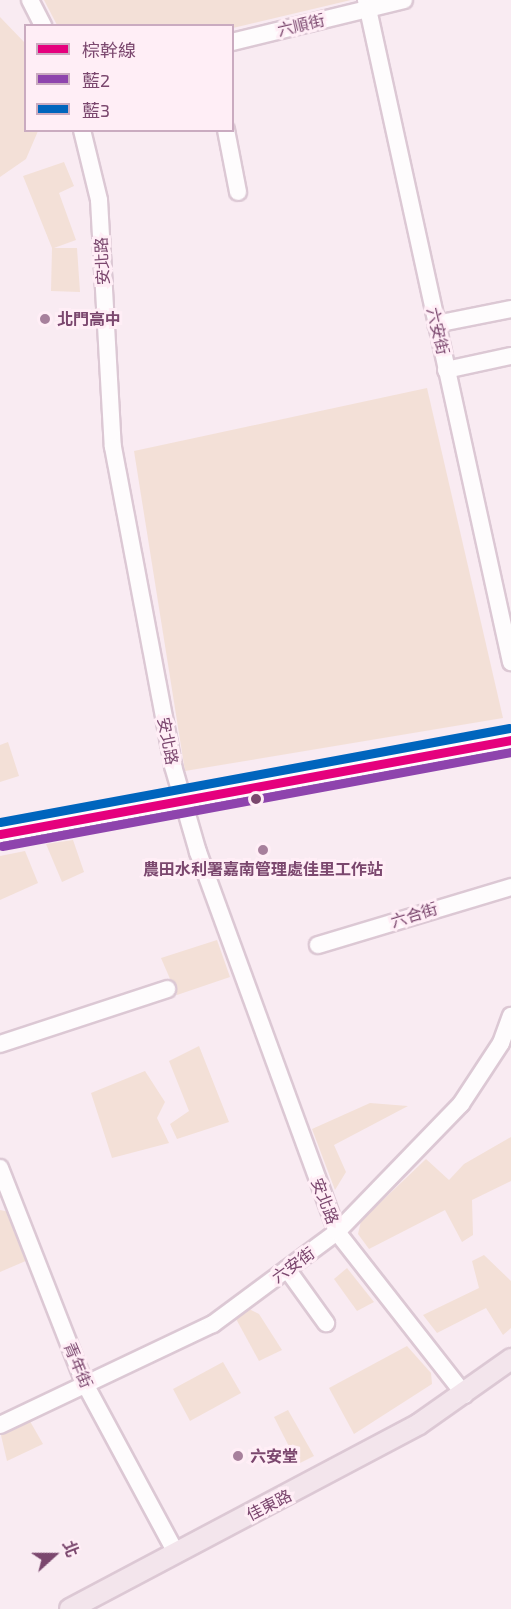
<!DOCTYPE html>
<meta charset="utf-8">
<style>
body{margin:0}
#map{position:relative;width:511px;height:1609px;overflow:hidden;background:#f9ebf2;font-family:"Exo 2","Noto Sans TC",sans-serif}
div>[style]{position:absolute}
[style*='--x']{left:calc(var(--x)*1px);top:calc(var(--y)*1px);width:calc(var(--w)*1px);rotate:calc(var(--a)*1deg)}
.green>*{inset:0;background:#f3e0d7}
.roads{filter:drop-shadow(2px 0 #dcc8d4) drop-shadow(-2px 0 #dcc8d4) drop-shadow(0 2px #dcc8d4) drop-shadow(0 -2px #dcc8d4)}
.minor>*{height:16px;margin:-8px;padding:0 8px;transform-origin:8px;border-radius:8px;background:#fefcfd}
.major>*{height:20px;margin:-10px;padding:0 10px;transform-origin:10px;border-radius:10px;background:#f3e5ec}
.bus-1>*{height:9px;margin:-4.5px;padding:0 4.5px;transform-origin:4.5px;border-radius:4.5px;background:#e5007d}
.bus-2>*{height:9px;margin:-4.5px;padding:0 4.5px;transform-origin:4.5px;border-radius:4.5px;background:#8e44ad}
.bus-3>*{height:9px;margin:-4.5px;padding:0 4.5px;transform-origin:4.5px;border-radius:4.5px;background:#0065bd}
.dots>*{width:16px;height:16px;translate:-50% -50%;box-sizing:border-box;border:3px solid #ffeef6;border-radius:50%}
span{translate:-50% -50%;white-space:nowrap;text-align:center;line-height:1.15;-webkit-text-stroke:6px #ffeef6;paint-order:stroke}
.street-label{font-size:16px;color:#7b476e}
.poi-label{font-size:16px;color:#7b476e;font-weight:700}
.left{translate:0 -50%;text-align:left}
.legend{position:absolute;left:24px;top:24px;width:210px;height:108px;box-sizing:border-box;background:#ffeef6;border:2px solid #caabc0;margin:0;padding:8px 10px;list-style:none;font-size:18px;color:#7b476e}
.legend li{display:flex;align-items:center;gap:12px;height:30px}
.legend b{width:30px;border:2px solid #caabc0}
.north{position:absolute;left:24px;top:1525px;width:60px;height:60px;-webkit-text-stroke:4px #ffeef6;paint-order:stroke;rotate:69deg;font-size:16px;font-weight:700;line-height:24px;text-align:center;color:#7b476e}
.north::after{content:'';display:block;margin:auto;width:21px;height:27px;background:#7b476e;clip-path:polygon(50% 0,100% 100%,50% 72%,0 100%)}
</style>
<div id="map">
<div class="green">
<div style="clip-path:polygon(44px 0,351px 0,233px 28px,57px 25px)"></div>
<div style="clip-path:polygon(0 17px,25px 43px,26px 130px,38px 131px,26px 159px,0 177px)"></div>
<div style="clip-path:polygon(64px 162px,74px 186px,59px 193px,76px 240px,54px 248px,77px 248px,80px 292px,51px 291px,52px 248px,23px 176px)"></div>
<div style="clip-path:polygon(427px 388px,503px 718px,185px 771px,134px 451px)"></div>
<div style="clip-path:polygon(8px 742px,19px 776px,0 782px,0 745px)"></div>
<div style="clip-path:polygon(73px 840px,84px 872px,62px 882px,46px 844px)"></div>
<div style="clip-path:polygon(25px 851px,38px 883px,0 900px,0 856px)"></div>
<div style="clip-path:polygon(217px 940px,230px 977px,177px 995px,161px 958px)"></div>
<div style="clip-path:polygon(199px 1046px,229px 1122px,177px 1139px,170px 1124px,189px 1111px,169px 1061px)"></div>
<div style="clip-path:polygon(145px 1071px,165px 1102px,157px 1118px,169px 1143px,112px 1158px,91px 1093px)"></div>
<div style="clip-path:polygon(370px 1103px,408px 1106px,334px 1145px,346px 1172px,335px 1190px,312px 1129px)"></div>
<div style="clip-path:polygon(511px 1137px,511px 1181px,472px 1200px,473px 1235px,462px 1242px,445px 1210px,369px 1249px,358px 1234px,361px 1221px,426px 1159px,449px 1180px,464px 1164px)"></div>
<div style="clip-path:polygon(0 1210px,10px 1212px,28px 1260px,0 1272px)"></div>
<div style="clip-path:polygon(484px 1255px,511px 1281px,511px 1328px,503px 1335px,486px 1308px,437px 1333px,423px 1315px,479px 1288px,472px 1261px)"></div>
<div style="clip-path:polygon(347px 1268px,374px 1302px,357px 1311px,334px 1279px)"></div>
<div style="clip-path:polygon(249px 1309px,259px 1314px,282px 1350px,259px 1361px,235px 1317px)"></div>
<div style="clip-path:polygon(407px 1346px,431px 1373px,432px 1384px,354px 1434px,329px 1388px)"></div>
<div style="clip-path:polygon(223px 1362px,241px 1393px,190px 1421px,173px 1389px)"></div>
<div style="clip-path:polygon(288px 1410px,314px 1456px,298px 1464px,274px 1417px)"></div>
<div style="clip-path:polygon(27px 1416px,43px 1444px,7px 1461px,0 1431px)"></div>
</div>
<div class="roads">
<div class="minor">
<div style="--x:30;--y:0;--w:29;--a:63"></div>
<div style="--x:366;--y:0;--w:678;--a:77.65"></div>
<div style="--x:232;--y:42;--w:177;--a:-13.7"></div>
<div style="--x:82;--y:130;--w:72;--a:76.3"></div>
<div style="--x:99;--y:200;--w:247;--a:86.8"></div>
<div style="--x:113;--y:447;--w:325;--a:79.3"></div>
<div style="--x:173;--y:766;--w:90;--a:73.8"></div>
<div style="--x:198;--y:852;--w:405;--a:69.9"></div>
<div style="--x:337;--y:1232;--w:207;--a:51.9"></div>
<div style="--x:226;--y:130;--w:63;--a:79"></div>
<div style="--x:436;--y:324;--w:76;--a:-11.3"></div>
<div style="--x:446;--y:370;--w:66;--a:-12.2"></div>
<div style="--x:0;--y:834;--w:520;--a:-10.42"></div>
<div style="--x:318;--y:945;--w:202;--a:-16.7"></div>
<div style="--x:0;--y:1044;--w:176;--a:-18.2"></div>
<div style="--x:0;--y:1168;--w:230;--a:68.6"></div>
<div style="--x:84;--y:1382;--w:194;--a:61.7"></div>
<div style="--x:287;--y:1269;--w:67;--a:54.2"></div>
<div style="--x:0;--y:1425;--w:236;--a:-25.4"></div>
<div style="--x:213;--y:1324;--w:154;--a:-36.6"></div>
<div style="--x:337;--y:1232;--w:178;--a:-45.9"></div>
<div style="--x:461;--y:1104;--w:73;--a:-56.7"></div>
<div style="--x:501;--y:1043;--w:29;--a:-70"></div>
</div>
<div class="major">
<div style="--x:70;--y:1609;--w:395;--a:-27.9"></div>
<div style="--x:419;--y:1424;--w:113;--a:-35.2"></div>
</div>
</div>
<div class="bus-1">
<div style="--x:0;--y:834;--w:520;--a:-10.42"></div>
</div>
<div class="bus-2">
<div style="--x:2;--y:846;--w:518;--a:-10.46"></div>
</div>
<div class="bus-3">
<div style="--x:0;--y:822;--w:518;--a:-10.46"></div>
</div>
<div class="dots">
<div style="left:45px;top:319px;background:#a7809c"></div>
<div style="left:256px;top:799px;background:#7b476e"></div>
<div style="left:263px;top:850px;background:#a7809c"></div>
<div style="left:238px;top:1456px;background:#a7809c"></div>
</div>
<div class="street-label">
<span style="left:301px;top:25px;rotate:-13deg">六順街</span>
<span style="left:102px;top:261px;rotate:-93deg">安北路</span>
<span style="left:438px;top:331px;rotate:77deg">六安街</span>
<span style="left:168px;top:741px;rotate:79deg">安北路</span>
<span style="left:414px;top:915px;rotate:-17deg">六合街</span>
<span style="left:325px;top:1201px;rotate:69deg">安北路</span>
<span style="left:293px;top:1265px;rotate:-36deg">六安街</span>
<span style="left:78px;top:1365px;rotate:67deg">青年街</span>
<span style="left:269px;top:1505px;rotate:-27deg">佳東路</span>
</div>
<div class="poi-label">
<span class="left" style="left:57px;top:319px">北門高中</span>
<span style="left:263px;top:869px">農田水利署嘉南管理處佳里工作站</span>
<span class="left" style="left:250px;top:1456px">六安堂</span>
</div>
<ul class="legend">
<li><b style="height:8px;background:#e5007d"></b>棕幹線</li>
<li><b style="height:8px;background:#8e44ad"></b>藍2</li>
<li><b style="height:8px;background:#0065bd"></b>藍3</li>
</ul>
<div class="north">北</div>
</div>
